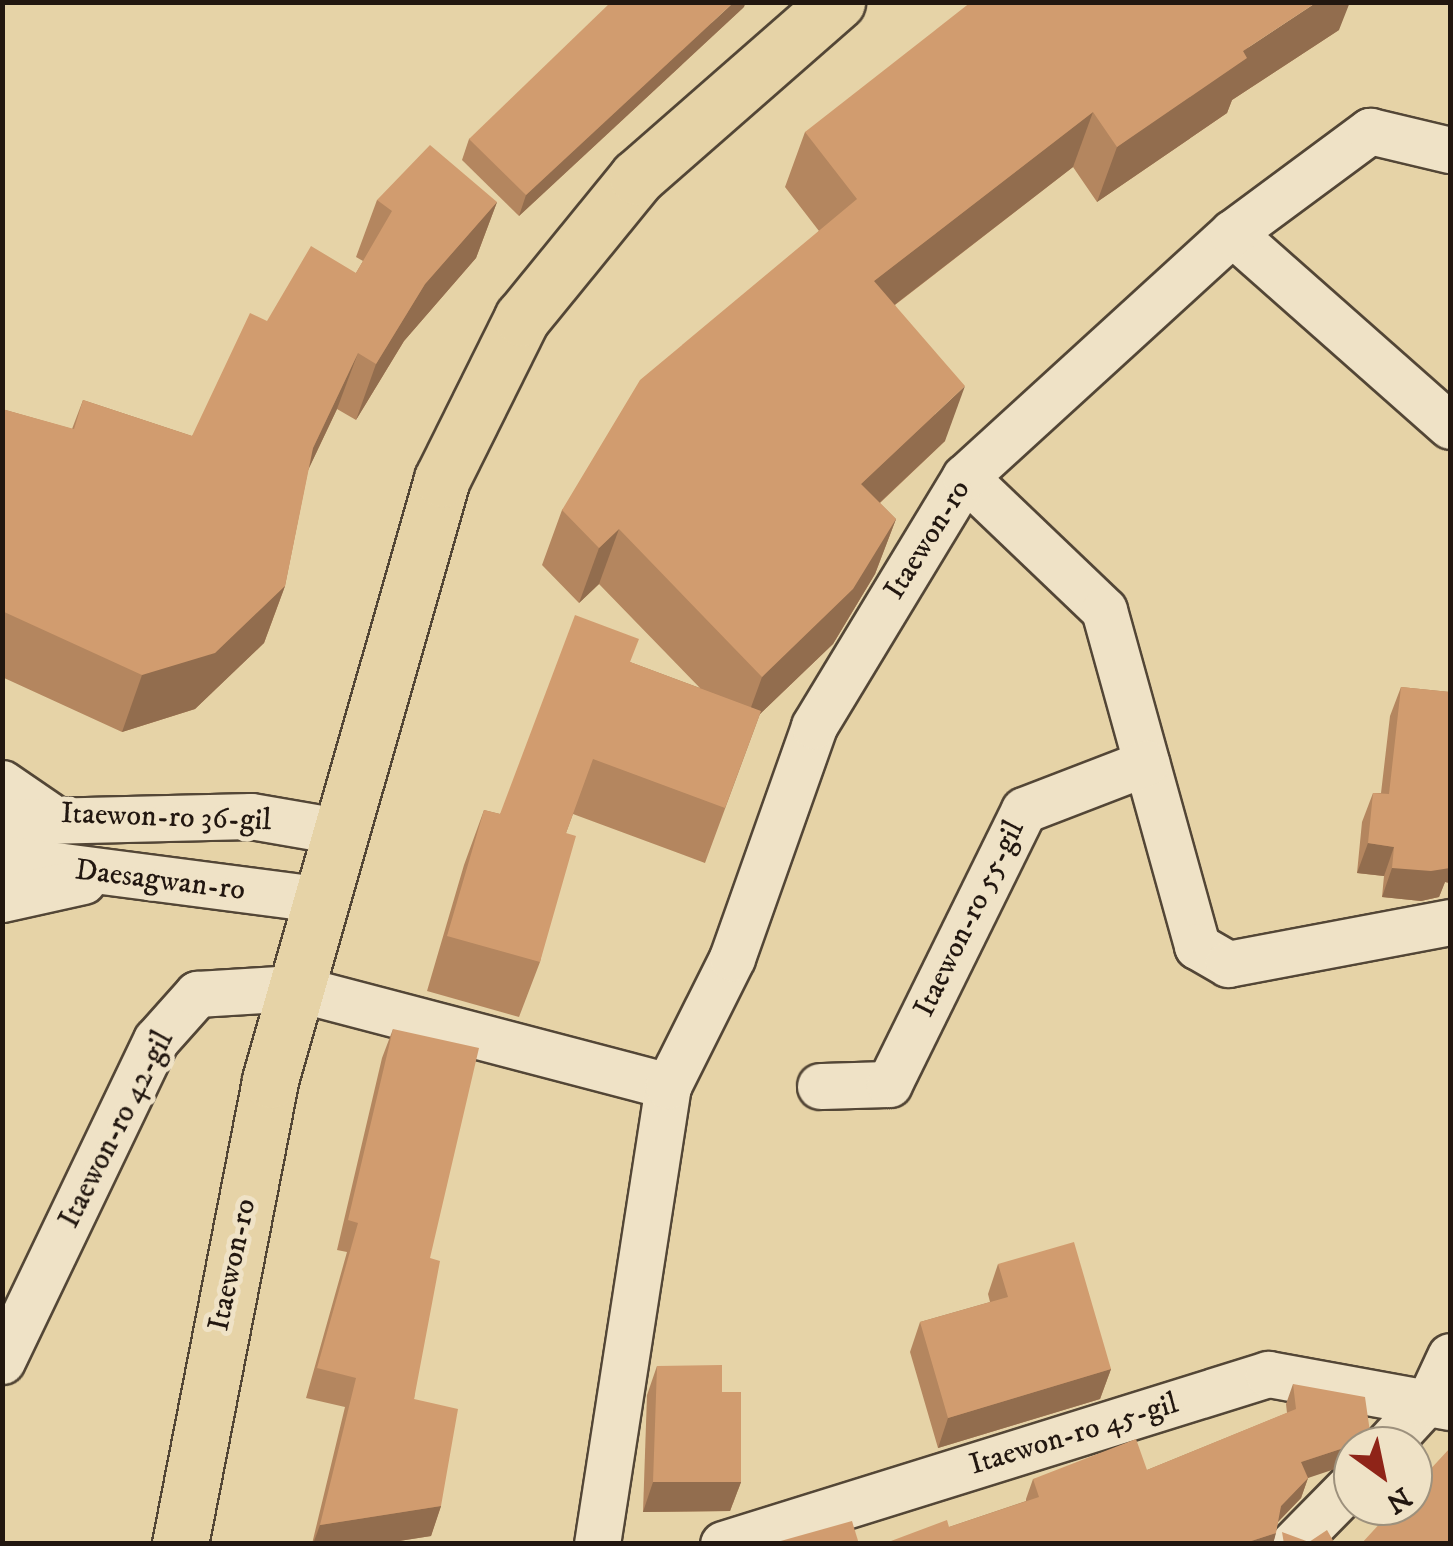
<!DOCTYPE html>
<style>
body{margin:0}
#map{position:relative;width:1453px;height:1546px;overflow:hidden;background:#e6d3a7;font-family:"IM FELL DW Pica",serif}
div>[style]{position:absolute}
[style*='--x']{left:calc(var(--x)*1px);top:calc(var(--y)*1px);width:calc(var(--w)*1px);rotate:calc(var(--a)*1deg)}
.roads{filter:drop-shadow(2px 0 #534636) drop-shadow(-2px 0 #534636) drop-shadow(0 2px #534636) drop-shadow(0 -2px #534636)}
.minor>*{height:45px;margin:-22.5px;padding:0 22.5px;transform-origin:22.5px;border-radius:22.5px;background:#efe2c6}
.major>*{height:55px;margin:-27.5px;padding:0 27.5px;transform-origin:27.5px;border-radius:27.5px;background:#e6d3a7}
.wall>*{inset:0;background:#b4865f}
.shaded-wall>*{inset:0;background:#926d4e}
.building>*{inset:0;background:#d19c6f}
span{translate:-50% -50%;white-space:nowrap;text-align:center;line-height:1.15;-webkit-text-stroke:10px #efe2c6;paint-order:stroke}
.street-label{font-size:30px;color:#221710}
.frame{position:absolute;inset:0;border:5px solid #221710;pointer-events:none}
.north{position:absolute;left:1333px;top:1426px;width:100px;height:100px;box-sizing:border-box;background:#efe2c6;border:2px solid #9d917d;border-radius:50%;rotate:147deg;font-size:28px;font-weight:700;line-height:40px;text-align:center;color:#221710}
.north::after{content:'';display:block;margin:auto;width:35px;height:45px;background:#8f2418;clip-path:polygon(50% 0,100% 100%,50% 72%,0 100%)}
</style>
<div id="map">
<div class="roads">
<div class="minor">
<div style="--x:1232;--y:233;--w:291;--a:41.5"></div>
<div style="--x:965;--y:477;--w:192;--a:43.7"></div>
<div style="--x:1104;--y:610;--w:349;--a:74.5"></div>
<div style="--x:1197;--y:946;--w:36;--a:30"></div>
<div style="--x:1228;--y:964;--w:226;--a:-10.7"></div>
<div style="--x:2;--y:783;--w:62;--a:34.5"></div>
<div style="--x:2;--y:822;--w:249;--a:-1.4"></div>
<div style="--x:251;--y:816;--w:88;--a:9.8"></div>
<div style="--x:2;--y:858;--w:320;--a:7.4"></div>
<div style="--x:2;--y:899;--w:83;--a:-12.5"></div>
<div style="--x:820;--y:1086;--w:69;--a:-1.7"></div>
<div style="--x:889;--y:1084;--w:305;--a:-63.8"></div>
<div style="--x:1024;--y:810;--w:131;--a:-21.1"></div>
<div style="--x:2;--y:1361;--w:356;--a:-64.4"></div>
<div style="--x:156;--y:1040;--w:62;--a:-48.3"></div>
<div style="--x:197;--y:994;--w:98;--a:-3.5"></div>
<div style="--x:295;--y:988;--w:386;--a:14.7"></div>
<div style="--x:1386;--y:1446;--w:67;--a:-47.4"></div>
<div style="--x:1431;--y:1397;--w:45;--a:-65.1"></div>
<div style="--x:597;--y:1544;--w:463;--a:-81.2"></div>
<div style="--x:668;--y:1086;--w:143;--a:-63.4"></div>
<div style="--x:732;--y:958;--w:246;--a:-70.5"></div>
<div style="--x:814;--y:726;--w:291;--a:-58.8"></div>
<div style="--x:965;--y:477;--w:362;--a:-42.4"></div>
<div style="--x:1232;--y:233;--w:172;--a:-36.5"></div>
<div style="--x:1370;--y:131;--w:82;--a:13.4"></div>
<div style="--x:723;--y:1544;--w:571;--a:-17.32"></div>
<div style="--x:1268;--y:1374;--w:185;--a:10.3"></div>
<div style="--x:1293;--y:1544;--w:86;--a:-45.5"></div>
</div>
<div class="major">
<div style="--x:180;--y:1544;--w:473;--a:-79"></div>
<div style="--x:270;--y:1080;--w:625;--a:-74.03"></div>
<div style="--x:442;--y:479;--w:180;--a:-63.6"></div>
<div style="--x:522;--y:318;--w:182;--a:-50.8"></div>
<div style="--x:637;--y:177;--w:266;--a:-41.2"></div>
</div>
</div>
<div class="wall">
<div style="clip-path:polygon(744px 7px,519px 216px,462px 160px,469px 139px)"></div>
<div style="clip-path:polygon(1339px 30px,1232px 100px,1227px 113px,1097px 202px,1073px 167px,895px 305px,945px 441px,880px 503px,896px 519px,875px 574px,833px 644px,760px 714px,705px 863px,573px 814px,566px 833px,540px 962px,519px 1017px,427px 991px,464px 865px,484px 810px,500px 814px,630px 662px,700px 688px,599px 584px,579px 603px,542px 565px,562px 510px,819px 231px,785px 187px,805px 132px)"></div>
<div style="clip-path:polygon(377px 200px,497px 202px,476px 258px,404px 341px,356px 420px,337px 409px,308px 470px,285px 586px,264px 643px,195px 709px,122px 732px,2px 677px,2px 409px,72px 429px,83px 400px,192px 436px,356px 273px,363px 261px,356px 257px)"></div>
<div style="clip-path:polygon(1401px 687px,1450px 692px,1450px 883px,1445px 882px,1439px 897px,1421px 901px,1382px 897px,1384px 876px,1357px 873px,1362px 822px,1373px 793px,1381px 793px,1390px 716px)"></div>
<div style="clip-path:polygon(393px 1029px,430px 1258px,414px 1399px,441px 1506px,431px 1536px,380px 1544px,312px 1544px,345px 1407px,306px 1398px,347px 1252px,337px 1250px,382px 1058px)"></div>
<div style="clip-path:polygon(998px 1264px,1111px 1369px,1100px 1399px,938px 1448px,910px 1352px,920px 1322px,990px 1302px,988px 1294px)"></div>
<div style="clip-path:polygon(657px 1366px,722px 1392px,741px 1482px,730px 1511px,643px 1512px,647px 1395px)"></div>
<div style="clip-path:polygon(1293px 1384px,1371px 1439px,1369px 1446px,1353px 1446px,1308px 1478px,1301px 1498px,1278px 1522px,1273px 1544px,883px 1544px,949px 1527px,1026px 1501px,1026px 1499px,1033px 1479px,1147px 1470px,1287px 1413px,1286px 1404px)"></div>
</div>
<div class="shaded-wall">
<div style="clip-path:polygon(734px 2px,746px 2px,744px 7px,519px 216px,526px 195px)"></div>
<div style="clip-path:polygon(1317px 2px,1350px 2px,1339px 30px,1232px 100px,1227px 113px,1097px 202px,1117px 147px,1243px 51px)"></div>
<div style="clip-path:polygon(1093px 112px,1073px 167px,854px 336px,874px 281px)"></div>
<div style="clip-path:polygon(497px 202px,476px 258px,404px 341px,356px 420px,376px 364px,425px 284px)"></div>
<div style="clip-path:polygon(358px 353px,337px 409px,292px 504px,313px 448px)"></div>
<div style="clip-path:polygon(965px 386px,945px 441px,841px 539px,861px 484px)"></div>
<div style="clip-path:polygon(896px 519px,875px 574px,833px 644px,760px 714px,705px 863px,760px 714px,742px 732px,762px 677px)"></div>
<div style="clip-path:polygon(619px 529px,599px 584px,579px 603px,599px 548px)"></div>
<div style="clip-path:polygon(285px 586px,264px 643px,195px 709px,122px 732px,142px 675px)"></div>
<div style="clip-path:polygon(1368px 843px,1394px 847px,1384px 876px,1357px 873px)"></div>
<div style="clip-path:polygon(1450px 855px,1450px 883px,1445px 882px,1439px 897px,1421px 901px,1382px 897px,1392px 868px)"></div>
<div style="clip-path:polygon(1111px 1369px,1100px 1399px,938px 1448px,948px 1418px)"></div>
<div style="clip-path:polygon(1371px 1439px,1369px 1446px,1353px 1446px,1353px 1463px,1293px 1483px,1301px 1462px)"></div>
<div style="clip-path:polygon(1308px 1478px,1301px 1498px,1274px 1526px,1281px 1506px)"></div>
<div style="clip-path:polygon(653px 1482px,741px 1482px,730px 1511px,643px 1512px)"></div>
<div style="clip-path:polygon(441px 1506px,431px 1536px,380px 1544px,313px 1544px,320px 1525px)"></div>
<div style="clip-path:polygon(1276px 1533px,1273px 1544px,1242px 1544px)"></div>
</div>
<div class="building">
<div style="clip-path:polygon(611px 2px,734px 2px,526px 195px,469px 139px)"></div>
<div style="clip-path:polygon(971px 2px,1317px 2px,1243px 51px,1247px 58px,1117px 147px,1093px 112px,874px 281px,965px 386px,861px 484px,896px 519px,853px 589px,762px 677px,619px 529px,599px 548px,562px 510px,640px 380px,857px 199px,805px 132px)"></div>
<div style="clip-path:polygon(430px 145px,497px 202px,425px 284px,376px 364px,358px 353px,313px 448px,285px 586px,215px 653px,142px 675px,2px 611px,2px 409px,74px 429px,83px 400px,192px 436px,250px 313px,267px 321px,311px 246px,356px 273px,392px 211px,377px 200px)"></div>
<div style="clip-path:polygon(575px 615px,639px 639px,630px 662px,761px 711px,725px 808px,593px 759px,566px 833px,576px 836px,540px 962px,447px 936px,484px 810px,500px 814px)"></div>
<div style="clip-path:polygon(1401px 687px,1450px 692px,1450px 868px,1431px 871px,1392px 868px,1394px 847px,1368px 843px,1373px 793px,1389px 794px)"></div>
<div style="clip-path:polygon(393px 1029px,479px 1048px,430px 1258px,440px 1261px,414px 1399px,458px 1409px,441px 1506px,320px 1525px,356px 1378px,317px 1368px,358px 1223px,348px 1220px)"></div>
<div style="clip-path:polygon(1074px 1242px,1111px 1369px,948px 1418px,920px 1322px,1008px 1297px,998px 1264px)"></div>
<div style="clip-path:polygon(722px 1365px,722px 1392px,741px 1392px,741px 1482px,653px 1482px,657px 1366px)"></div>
<div style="clip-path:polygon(1293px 1384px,1365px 1397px,1371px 1439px,1301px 1462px,1308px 1478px,1281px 1506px,1276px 1533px,1242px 1544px,883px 1544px,947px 1520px,949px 1527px,1039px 1497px,1033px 1479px,1136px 1439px,1147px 1470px,1296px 1409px)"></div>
<div style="clip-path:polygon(1450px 1448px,1450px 1544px,1361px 1544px,1396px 1506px,1413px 1506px,1413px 1488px)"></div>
<div style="clip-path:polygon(852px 1521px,859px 1544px,770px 1544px)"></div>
<div style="clip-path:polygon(1327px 1530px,1335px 1544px,1284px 1544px,1282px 1532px,1309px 1542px)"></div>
</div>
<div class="street-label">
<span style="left:928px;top:540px;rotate:-58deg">Itaewon-ro</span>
<span style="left:166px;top:818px;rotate:2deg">Itaewon-ro 36-gil</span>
<span style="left:160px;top:881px;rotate:7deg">Daesagwan-ro</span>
<span style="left:970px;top:919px;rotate:-64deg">Itaewon-ro 55-gil</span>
<span style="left:117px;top:1130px;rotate:-63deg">Itaewon-ro 42-gil</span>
<span style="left:233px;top:1265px;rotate:-78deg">Itaewon-ro</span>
<span style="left:1074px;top:1435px;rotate:-17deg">Itaewon-ro 45-gil</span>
</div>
<div class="frame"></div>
<div class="north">N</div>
</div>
